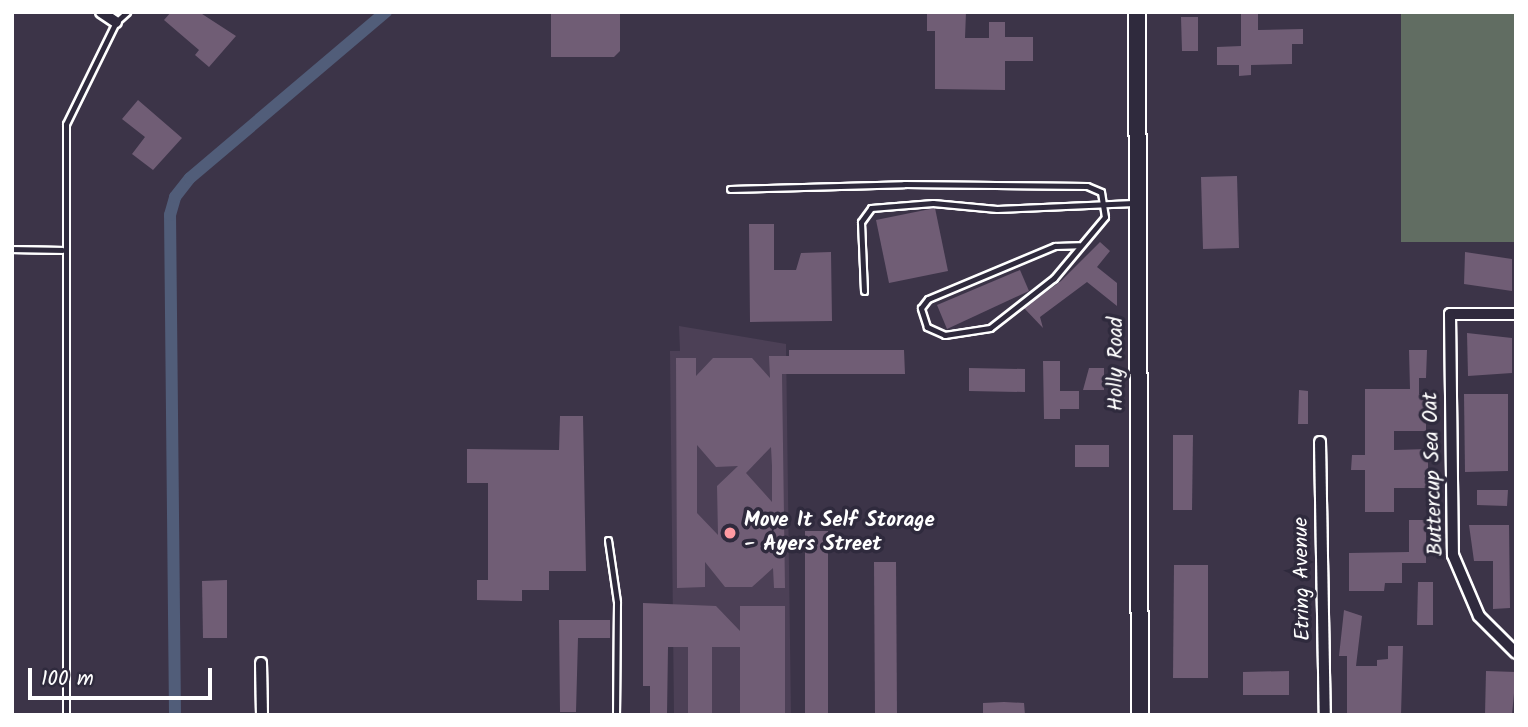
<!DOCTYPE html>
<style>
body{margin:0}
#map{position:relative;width:1528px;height:727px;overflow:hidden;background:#3c3448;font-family:Kalam,sans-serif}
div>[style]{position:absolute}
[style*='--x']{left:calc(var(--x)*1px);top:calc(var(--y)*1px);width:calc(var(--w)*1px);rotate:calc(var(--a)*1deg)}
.built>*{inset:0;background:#4c4056}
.green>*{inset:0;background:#616d62}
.canal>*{height:12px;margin:-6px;padding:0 6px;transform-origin:6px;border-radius:6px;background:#515d79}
.building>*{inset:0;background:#705d75}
.roads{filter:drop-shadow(2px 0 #fff) drop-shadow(-2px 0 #fff) drop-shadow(0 2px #fff) drop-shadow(0 -2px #fff)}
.lane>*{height:5px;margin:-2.5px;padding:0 2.5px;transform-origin:2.5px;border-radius:2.5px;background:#2f2a3d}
.street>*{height:10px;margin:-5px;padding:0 5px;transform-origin:5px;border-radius:5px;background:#2f2a3d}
.secondary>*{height:16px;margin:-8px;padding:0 8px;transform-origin:8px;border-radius:8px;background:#2f2a3d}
.dots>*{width:19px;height:19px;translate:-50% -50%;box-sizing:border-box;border:4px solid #2f2a3d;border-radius:50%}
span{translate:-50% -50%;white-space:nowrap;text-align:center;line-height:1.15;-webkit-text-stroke:7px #2f2a3d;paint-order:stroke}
.street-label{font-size:21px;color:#fff}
.poi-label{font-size:21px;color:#fff;font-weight:700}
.left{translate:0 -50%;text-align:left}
.frame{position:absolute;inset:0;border:14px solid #fff;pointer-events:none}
.scale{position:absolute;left:28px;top:668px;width:184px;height:32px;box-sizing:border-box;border:4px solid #fff;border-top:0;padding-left:9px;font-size:21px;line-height:24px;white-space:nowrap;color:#fff;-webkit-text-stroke:5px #2f2a3d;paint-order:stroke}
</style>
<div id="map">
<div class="built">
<div style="clip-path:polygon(679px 326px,786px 344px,791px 715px,674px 715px,670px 351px,680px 351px)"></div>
</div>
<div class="green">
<div style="clip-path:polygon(1401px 12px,1516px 12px,1516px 242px,1401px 242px)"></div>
</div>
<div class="canal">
<div style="--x:175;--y:715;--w:500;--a:-90.57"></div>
<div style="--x:170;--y:215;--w:19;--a:-74"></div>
<div style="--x:175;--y:197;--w:24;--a:-52"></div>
<div style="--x:190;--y:178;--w:257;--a:-40.3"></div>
</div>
<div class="building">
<div style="clip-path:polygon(171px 12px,199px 12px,236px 36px,209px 67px,195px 55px,199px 50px,164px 20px)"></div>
<div style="clip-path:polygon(551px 12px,620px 12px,620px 51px,614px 57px,551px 57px)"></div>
<div style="clip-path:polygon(927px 12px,966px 12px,965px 38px,989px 38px,989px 22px,1005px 22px,1005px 37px,1033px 37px,1033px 61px,1005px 61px,1005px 90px,935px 89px,935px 31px,927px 31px)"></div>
<div style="clip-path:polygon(1241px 12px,1258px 12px,1258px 30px,1303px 29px,1303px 44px,1292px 44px,1292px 64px,1251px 65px,1251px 75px,1239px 76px,1239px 65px,1217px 65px,1217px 47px,1241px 46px)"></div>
<div style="clip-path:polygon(1181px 17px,1198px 17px,1198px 51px,1182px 51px)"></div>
<div style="clip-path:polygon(138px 100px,182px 138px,153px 170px,132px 154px,145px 137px,122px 119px)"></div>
<div style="clip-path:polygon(1237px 176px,1239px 248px,1203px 249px,1201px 177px)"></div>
<div style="clip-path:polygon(935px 208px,948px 271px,889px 283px,876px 220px)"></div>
<div style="clip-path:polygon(749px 224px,774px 224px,774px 270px,796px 270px,801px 253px,831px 252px,832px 321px,750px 322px)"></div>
<div style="clip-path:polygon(1100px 242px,1110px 251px,1097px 267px,1117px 283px,1117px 306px,1087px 282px,1040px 317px,1043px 328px,1024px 308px,1061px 281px)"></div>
<div style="clip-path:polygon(1465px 252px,1512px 259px,1512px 291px,1464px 284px)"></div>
<div style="clip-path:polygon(1020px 270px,1029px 291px,947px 329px,937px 305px)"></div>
<div style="clip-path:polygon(1467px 333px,1512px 338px,1512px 373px,1468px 376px)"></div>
<div style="clip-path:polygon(evenodd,789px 350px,904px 350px,905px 374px,782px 374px,785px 588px,774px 588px,773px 568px,752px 587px,725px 587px,705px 562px,705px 587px,677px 588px,676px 358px,696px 358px,696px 376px,713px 358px,752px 358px,770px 378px,769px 356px,789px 356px,789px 350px,697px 445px,716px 467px,738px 466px,717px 486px,718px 535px,697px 513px,697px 445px,789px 350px,771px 447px,772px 466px,772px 502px,746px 473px,771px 447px)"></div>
<div style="clip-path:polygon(1409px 350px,1427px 350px,1426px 378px,1419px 378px,1419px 394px,1426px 394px,1426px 431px,1394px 431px,1394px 450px,1428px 449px,1428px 488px,1394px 488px,1394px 512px,1365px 512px,1365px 470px,1351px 470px,1352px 455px,1365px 455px,1365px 389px,1410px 389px)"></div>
<div style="clip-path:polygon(1043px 361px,1060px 361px,1060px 391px,1079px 391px,1079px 409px,1060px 409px,1060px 419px,1044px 419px)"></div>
<div style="clip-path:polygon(969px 368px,1025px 369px,1025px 392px,969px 391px)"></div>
<div style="clip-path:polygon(1089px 368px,1104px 368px,1104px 390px,1083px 390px)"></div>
<div style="clip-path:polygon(1299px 390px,1308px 391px,1308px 424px,1298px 424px)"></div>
<div style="clip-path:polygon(1464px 394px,1508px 394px,1508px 471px,1465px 472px)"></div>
<div style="clip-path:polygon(560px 416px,583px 416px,586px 571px,549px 571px,549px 590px,522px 590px,522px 601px,477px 600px,477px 580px,488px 580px,488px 483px,467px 483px,467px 449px,559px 450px)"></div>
<div style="clip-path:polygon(1173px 435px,1193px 435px,1192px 510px,1173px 510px)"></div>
<div style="clip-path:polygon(1075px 445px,1109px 445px,1109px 467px,1075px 467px)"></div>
<div style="clip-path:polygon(1477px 490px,1508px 490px,1507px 506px,1477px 505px)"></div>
<div style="clip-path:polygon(1409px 520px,1426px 520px,1426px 563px,1402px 563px,1402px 583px,1385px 583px,1384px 591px,1349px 591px,1349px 553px,1409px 552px)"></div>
<div style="clip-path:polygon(1469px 525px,1509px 525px,1510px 608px,1493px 609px,1493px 561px,1474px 561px)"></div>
<div style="clip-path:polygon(805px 531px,828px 531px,828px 715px,805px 715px)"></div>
<div style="clip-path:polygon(874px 562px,896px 562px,897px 715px,875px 715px)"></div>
<div style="clip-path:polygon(1174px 565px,1208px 565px,1208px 678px,1173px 678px)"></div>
<div style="clip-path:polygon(227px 580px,227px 638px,203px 638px,202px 581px)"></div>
<div style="clip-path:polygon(1418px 582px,1433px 582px,1433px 625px,1417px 625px)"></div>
<div style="clip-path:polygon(643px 603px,716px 606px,740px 631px,740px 606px,785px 606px,785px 715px,740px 715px,740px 647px,712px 647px,712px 715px,688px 715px,688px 647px,668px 647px,667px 715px,650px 715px,650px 686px,643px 686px)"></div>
<div style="clip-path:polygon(1344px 610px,1362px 616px,1356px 666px,1377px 666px,1377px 660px,1388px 659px,1388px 646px,1403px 646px,1401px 715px,1347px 715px,1347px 656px,1339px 656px)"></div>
<div style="clip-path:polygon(559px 620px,610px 620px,610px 638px,578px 638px,576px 712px,560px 712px)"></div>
<div style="clip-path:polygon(1289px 671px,1289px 695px,1243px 695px,1243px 672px)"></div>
<div style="clip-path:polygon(1486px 671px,1516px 672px,1512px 715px,1485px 715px)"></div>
<div style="clip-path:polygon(1004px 702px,1024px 703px,1025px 715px,983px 715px,983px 703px)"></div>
</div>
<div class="roads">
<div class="lane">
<div style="--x:730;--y:189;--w:174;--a:-1.6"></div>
<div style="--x:904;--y:184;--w:183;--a:0.6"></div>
<div style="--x:1087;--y:186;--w:15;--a:23"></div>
<div style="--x:1101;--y:192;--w:25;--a:81"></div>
<div style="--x:1105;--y:217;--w:80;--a:129.9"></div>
<div style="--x:1054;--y:278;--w:81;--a:142"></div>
<div style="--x:990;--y:328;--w:46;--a:171.2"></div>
<div style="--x:945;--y:335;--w:20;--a:-156"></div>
<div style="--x:927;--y:327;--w:20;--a:-108"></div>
<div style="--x:921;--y:308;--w:11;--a:-52"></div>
<div style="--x:928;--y:299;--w:138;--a:-22.7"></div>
<div style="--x:1055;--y:246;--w:24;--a:-2"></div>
<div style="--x:12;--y:249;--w:50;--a:1.1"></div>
<div style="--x:864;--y:291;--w:69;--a:-92.5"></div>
<div style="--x:861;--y:222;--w:17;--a:-54"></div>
<div style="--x:871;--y:208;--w:62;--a:-4.6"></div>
<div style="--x:933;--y:203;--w:64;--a:5.4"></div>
<div style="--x:997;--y:209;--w:137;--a:-2.5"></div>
<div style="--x:608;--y:540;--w:63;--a:81.7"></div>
<div style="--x:617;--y:602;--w:113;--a:90.5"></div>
<div style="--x:66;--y:715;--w:591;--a:-90"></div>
<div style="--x:66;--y:124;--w:114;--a:-63.9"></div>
<div style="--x:116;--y:22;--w:15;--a:-42"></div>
</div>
<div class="street">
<div style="--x:101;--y:12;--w:18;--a:34"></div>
<div style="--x:1516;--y:314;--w:66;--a:180"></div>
<div style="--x:1450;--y:314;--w:241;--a:89.3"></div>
<div style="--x:1453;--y:555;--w:66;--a:66.9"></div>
<div style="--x:1479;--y:616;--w:52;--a:45"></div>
<div style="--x:1320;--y:442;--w:273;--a:89"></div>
<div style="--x:261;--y:663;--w:52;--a:88.9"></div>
</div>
<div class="secondary">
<div style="--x:1137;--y:12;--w:703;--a:89.76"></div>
</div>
</div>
<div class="dots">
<div style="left:730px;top:533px;background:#ff9aa2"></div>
</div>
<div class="street-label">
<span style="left:1117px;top:364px;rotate:-90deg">Holly Road</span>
<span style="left:1434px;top:474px;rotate:-92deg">Buttercup Sea Oat</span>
<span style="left:1303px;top:579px;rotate:-91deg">Etring Avenue</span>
</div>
<div class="poi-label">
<span class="left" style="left:744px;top:533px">Move It Self Storage<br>- Ayers Street</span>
</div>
<div class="frame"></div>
<div class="scale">100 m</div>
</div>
